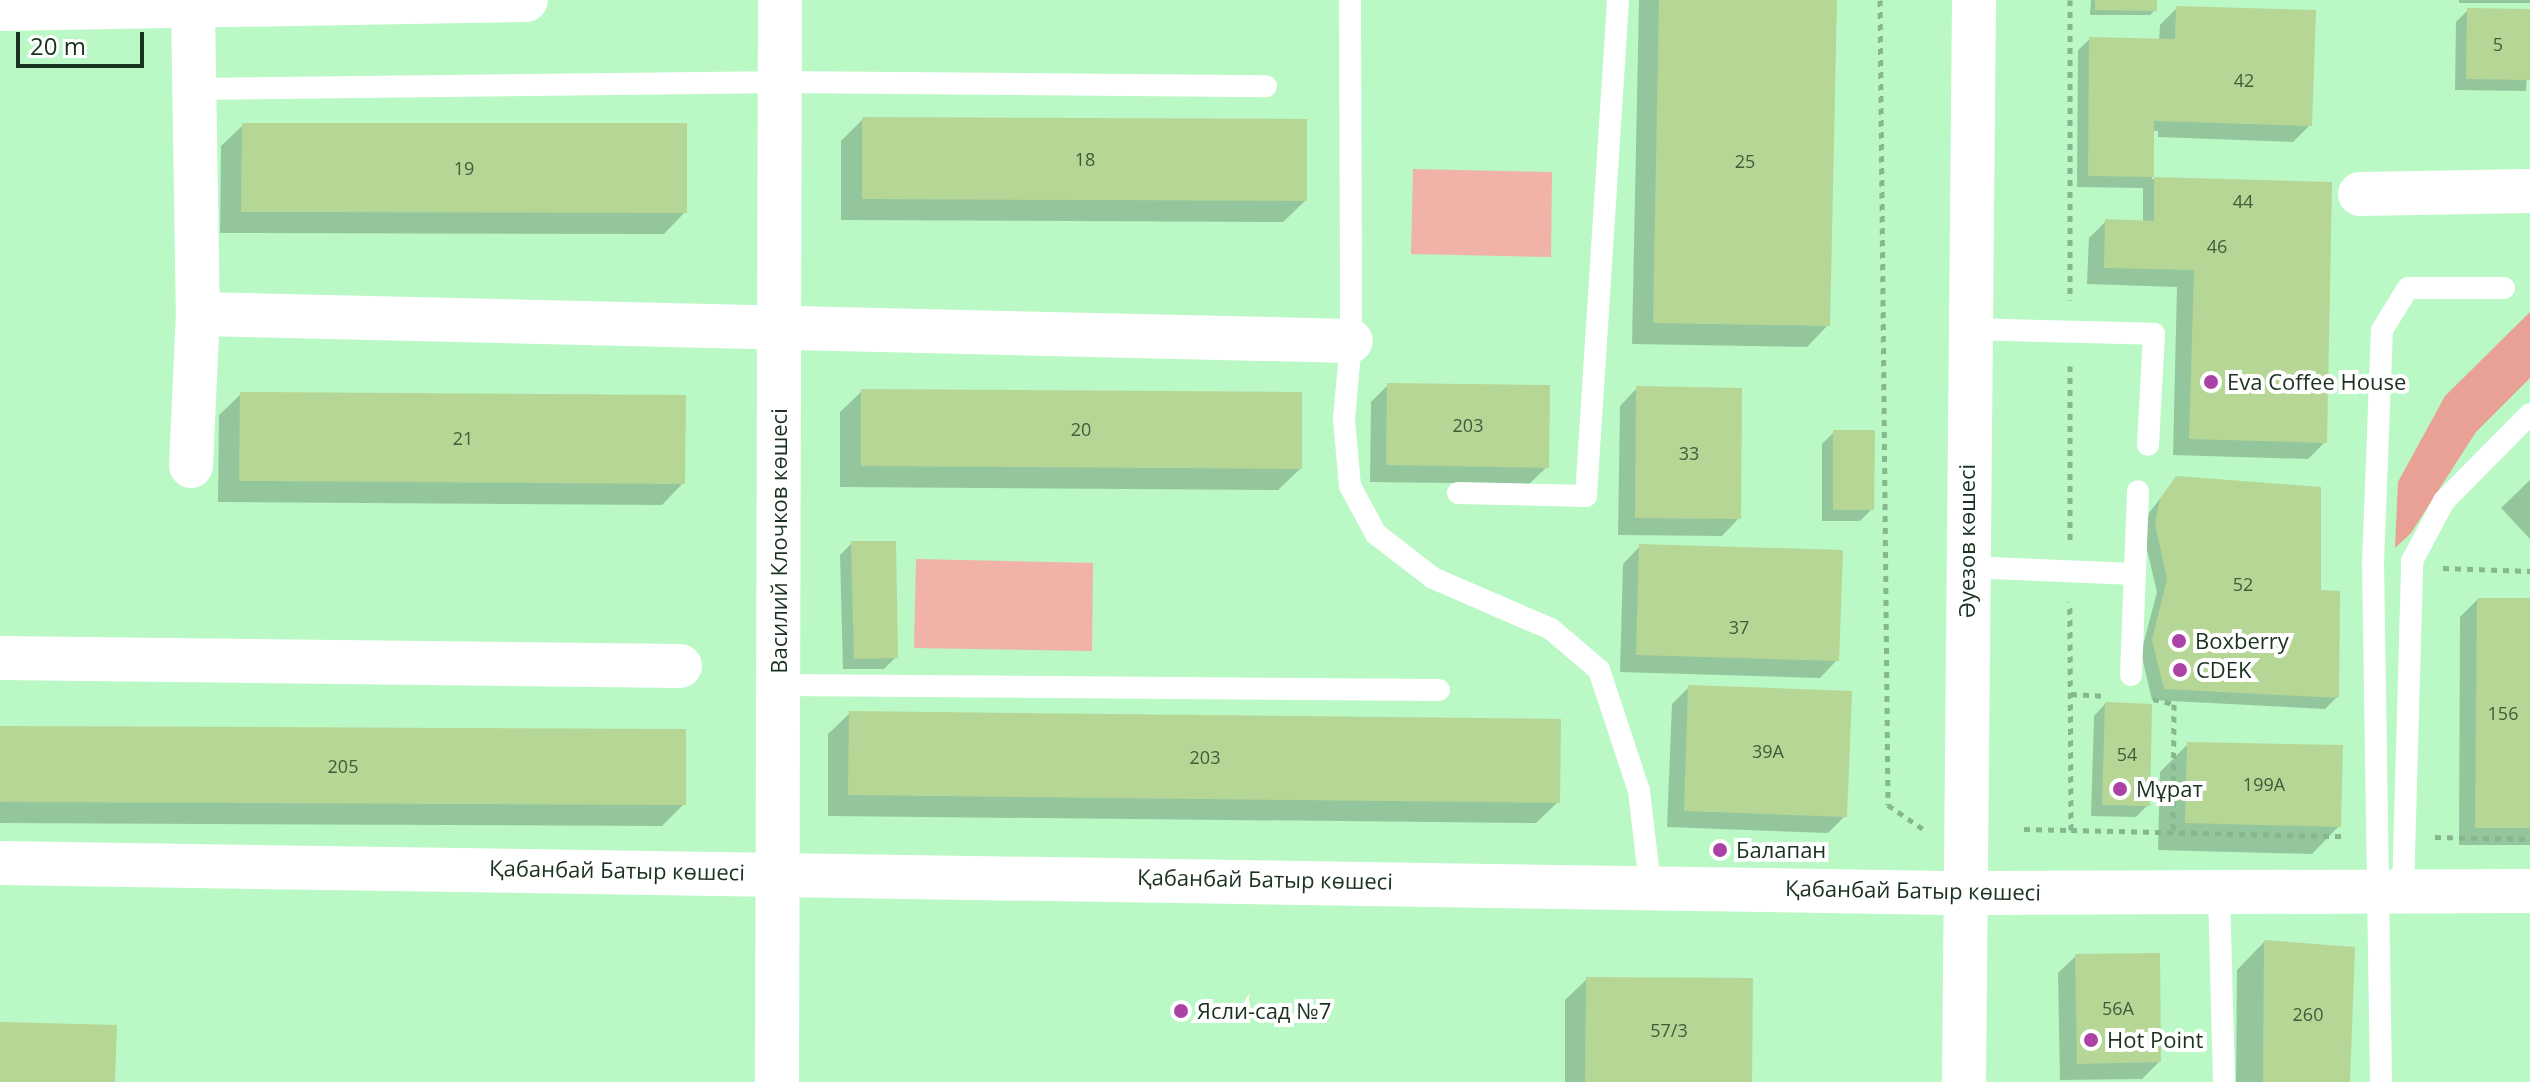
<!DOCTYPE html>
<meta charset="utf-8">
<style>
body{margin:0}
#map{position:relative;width:2530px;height:1082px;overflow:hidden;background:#baf8c5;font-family:"Open Sans",sans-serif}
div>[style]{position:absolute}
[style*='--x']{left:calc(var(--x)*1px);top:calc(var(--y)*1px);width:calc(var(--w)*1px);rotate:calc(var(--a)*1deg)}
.green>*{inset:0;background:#f1b2a8}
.forest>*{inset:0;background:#e9a195}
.shadow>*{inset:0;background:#0003}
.building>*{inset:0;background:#b6d695}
.path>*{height:5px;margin-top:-2.5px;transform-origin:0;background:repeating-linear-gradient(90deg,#86b78f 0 6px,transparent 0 12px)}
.service>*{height:22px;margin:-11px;padding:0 11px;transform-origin:11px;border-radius:11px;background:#fff}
.minor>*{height:44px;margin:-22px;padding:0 22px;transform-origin:22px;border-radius:22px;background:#fff}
.secondary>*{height:44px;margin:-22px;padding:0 22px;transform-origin:22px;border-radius:22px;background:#fff}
.dots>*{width:22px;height:22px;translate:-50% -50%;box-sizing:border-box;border:4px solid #fff;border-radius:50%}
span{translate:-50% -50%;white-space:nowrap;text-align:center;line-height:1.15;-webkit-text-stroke:8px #fff;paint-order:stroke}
.number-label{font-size:18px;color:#415b3c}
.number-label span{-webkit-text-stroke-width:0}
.poi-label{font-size:22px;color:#1a321f}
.left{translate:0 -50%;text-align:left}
.street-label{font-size:22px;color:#1a321f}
.scale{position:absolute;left:16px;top:32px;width:128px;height:36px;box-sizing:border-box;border:4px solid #1a321f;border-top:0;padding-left:10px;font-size:24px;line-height:28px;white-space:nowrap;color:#1a321f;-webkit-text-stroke:6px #fff;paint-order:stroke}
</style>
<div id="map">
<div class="green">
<div style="clip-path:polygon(1413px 169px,1552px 172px,1551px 257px,1411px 254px)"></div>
<div style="clip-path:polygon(916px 559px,1093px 563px,1092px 651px,914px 648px)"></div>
</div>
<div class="forest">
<div style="clip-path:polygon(2530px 312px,2530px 378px,2476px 432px,2411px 533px,2395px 548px,2398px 482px,2445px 396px)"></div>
</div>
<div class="shadow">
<div style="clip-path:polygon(1639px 0,1835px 0,1828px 325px,1807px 347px,1632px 344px)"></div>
<div style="clip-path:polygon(2091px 0,2155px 0,2155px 10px,2150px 15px,2090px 15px)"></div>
<div style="clip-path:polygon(2459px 0,2530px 0,2530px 3px,2459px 3px)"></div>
<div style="clip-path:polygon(2177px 8px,2310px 125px,2293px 142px,2158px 137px,2158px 131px,2152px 131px,2152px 179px,2330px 184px,2325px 442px,2308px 459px,2173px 455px,2177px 287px,2087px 284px,2089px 238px,2106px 221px,2143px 222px,2143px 188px,2077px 187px,2078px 50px,2090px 39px,2159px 41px,2160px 25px)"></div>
<div style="clip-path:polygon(2468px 10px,2530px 11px,2526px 91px,2455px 90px,2456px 22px)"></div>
<div style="clip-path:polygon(863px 119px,1305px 201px,1283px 222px,841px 220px,841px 141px)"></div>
<div style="clip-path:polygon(243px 125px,685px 212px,664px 234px,220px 233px,221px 146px)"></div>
<div style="clip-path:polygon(1388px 385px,1547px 467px,1529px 484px,1370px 482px,1371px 402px)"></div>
<div style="clip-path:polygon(1637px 388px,1739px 518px,1722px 536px,1618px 535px,1620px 406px)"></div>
<div style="clip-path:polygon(862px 391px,1300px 469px,1278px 490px,840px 487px,840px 412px)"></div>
<div style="clip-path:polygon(241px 394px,683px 483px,662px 505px,218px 502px,219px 415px)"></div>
<div style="clip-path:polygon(1834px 432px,1872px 509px,1860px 521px,1822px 521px,1822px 444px)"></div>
<div style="clip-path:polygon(2176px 478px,2319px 591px,2337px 697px,2325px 709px,2152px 700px,2141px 653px,2157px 592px,2144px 537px,2149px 513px)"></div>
<div style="clip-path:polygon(2530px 480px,2530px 539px,2501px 508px)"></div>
<div style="clip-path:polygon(852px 543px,896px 657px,884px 669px,843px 669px,840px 555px)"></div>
<div style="clip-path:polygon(1640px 546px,1837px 660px,1820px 678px,1620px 672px,1623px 564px)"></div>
<div style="clip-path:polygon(2477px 600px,2530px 600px,2530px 845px,2459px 845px,2460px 617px)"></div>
<div style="clip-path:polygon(1689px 687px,1845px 816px,1828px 833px,1667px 827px,1672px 704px)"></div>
<div style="clip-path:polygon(2105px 704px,2148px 805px,2136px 817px,2091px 816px,2094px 716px)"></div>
<div style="clip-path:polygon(850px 713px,1558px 802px,1536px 823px,828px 816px,828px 734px)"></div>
<div style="clip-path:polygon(0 728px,684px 804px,662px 826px,0 823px)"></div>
<div style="clip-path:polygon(2188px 744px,2339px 826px,2312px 854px,2158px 850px,2160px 772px)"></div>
<div style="clip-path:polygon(2264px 942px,2348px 1082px,2236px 1082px,2237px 970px)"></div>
<div style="clip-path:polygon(2076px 956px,2159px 1062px,2142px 1079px,2060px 1080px,2058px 973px)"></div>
<div style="clip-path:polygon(1587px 979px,1750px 1082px,1565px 1082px,1565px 1000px)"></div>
</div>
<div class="building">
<div style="clip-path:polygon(1659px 0,1837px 0,1830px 326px,1653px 323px)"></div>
<div style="clip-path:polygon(2095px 0,2157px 0,2157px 11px,2095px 10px)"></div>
<div style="clip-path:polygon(2176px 6px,2316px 10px,2312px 126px,2154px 121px,2154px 177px,2088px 176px,2089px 37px,2175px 39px)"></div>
<div style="clip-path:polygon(2467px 8px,2530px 9px,2530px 80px,2466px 79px)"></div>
<div style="clip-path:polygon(862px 117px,1307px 119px,1307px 201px,862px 199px)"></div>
<div style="clip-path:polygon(242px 123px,687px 123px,687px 213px,241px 212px)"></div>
<div style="clip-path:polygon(2154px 177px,2332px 182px,2327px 443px,2189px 439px,2194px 270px,2104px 268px,2105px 219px,2154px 221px)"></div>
<div style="clip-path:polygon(1387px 383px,1550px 385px,1549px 468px,1386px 465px)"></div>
<div style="clip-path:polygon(1636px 386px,1742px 388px,1741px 519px,1635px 518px)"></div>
<div style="clip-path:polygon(861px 389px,1302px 392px,1302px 469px,861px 466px)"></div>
<div style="clip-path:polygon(240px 392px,686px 395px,685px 484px,239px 481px)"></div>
<div style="clip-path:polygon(1833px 430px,1875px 430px,1874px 510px,1833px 510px)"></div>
<div style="clip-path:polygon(2176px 476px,2321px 487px,2321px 590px,2340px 591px,2339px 698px,2164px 689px,2152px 640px,2167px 579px,2155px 524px,2160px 499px)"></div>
<div style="clip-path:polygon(851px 541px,896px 541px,898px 658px,854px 659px)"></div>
<div style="clip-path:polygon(1639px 544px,1843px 550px,1839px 661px,1636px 655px)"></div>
<div style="clip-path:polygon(2477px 598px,2530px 598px,2530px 828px,2475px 828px)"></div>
<div style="clip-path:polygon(1688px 685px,1852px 691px,1847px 817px,1684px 811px)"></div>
<div style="clip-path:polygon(2105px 702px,2152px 704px,2150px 806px,2102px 805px)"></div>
<div style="clip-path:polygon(849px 711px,1561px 719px,1560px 803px,848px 795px)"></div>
<div style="clip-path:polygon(0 726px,686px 729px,686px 805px,0 802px)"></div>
<div style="clip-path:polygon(2187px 742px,2343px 745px,2341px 827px,2185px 823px)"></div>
<div style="clip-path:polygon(2264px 940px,2355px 947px,2350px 1082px,2263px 1082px)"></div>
<div style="clip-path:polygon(2160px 953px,2161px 1062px,2077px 1064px,2075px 954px)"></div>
<div style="clip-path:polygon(1586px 977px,1753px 978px,1752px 1082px,1585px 1082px)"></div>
<div style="clip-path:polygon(0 1022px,117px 1025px,115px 1082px,0 1082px)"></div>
</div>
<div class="path">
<div style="--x:1880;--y:0;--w:805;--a:89.43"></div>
<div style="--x:1888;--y:805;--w:42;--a:34.4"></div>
<div style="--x:2070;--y:0;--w:300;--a:90"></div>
<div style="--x:2070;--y:366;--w:174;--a:90"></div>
<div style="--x:2443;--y:568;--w:87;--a:2"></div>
<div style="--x:2071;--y:694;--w:36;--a:3"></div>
<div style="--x:2153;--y:699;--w:22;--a:13"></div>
<div style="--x:2174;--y:704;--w:128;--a:90.4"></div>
<div style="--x:2024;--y:829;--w:47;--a:1.2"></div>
<div style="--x:2071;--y:830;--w:228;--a:-90.3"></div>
<div style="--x:2071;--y:830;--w:274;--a:1.3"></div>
<div style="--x:2435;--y:837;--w:95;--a:1.2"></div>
</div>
<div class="service">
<div style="--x:1350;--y:0;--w:341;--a:89.8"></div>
<div style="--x:1351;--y:341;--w:78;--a:95.1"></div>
<div style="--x:1344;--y:419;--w:67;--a:84.9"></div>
<div style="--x:1350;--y:486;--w:55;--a:61.6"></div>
<div style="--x:1376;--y:534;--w:72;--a:37.7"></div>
<div style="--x:1433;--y:578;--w:129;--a:23.4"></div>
<div style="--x:1551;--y:629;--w:63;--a:40.5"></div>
<div style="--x:1599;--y:670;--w:127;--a:71.7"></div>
<div style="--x:1639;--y:791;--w:95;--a:83.3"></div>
<div style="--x:195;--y:89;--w:585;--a:-0.69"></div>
<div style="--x:780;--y:82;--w:486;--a:0.5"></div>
<div style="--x:1969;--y:329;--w:185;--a:1.5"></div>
<div style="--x:2154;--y:334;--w:111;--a:93.1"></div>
<div style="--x:1458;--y:493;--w:128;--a:1.3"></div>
<div style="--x:1586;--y:496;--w:497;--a:-86.3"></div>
<div style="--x:1967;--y:567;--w:168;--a:2.4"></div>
<div style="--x:2131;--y:675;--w:184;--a:-87.8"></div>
<div style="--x:778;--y:685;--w:661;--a:0.43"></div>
<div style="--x:2219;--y:891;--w:191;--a:88.5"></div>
<div style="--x:2403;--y:891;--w:330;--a:-88.4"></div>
<div style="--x:2412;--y:561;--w:68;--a:-61.9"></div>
<div style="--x:2444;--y:501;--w:122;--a:-45.3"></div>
<div style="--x:2381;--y:1082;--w:519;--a:-90.88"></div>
<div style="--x:2373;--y:563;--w:233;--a:-87.8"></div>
<div style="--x:2382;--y:330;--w:49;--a:-58.2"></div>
<div style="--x:2408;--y:288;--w:96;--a:0"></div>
</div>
<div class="minor">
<div style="--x:193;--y:6;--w:308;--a:89.1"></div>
<div style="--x:0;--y:9;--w:526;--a:-0.98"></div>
<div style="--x:2360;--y:194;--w:170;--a:-1"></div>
<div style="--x:191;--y:466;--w:152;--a:-87.4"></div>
<div style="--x:198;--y:314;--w:1153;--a:1.34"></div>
<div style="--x:0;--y:658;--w:680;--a:0.67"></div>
<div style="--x:0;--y:863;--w:1964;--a:0.88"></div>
<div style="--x:1964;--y:893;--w:566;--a:-0.2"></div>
<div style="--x:777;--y:1082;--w:1082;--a:-89.84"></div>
</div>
<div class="secondary">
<div style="--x:1964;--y:1082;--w:1082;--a:-89.47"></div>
</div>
<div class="dots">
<div style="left:2211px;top:382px;background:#ab43a6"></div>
<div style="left:2179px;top:641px;background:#ab43a6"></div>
<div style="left:2180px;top:670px;background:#ab43a6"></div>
<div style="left:2120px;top:789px;background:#ab43a6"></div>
<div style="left:1720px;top:850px;background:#ab43a6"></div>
<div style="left:1181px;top:1011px;background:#ab43a6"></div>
<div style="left:2091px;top:1040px;background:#ab43a6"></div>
</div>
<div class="number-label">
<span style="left:2498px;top:44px">5</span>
<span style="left:2244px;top:80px">42</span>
<span style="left:1085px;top:159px">18</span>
<span style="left:1745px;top:161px">25</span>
<span style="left:464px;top:168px">19</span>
<span style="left:2243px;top:201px">44</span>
<span style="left:2217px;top:246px">46</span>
<span style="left:1468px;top:425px">203</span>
<span style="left:1081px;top:429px">20</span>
<span style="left:463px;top:438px">21</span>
<span style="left:1689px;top:453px">33</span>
<span style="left:2243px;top:584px">52</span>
<span style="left:1739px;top:627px">37</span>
<span style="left:2503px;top:713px">156</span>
<span style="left:1768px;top:751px">39А</span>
<span style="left:2127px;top:754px">54</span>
<span style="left:1205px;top:757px">203</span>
<span style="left:343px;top:766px">205</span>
<span style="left:2264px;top:784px">199А</span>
<span style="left:2118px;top:1008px">56А</span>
<span style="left:2308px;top:1014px">260</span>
<span style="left:1669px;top:1030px">57/3</span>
</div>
<div class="poi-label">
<span class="left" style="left:2227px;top:382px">Eva Coffee House</span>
<span class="left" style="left:2195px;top:641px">Boxberry</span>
<span class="left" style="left:2196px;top:670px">CDEK</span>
<span class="left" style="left:2136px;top:789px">Мұрат</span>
<span class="left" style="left:1736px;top:850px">Балапан</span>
<span class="left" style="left:1197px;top:1011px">Ясли-сад №7</span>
<span class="left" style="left:2107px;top:1040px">Hot Point</span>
</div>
<div class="street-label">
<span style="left:779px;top:541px;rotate:-90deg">Василий Клочков көшесі</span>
<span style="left:1967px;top:541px;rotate:-90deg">Әуезов көшесі</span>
<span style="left:617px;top:870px;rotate:1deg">Қабанбай Батыр көшесі</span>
<span style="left:1265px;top:879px;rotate:1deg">Қабанбай Батыр көшесі</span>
<span style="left:1913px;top:890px;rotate:1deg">Қабанбай Батыр көшесі</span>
</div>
<div class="scale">20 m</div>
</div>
